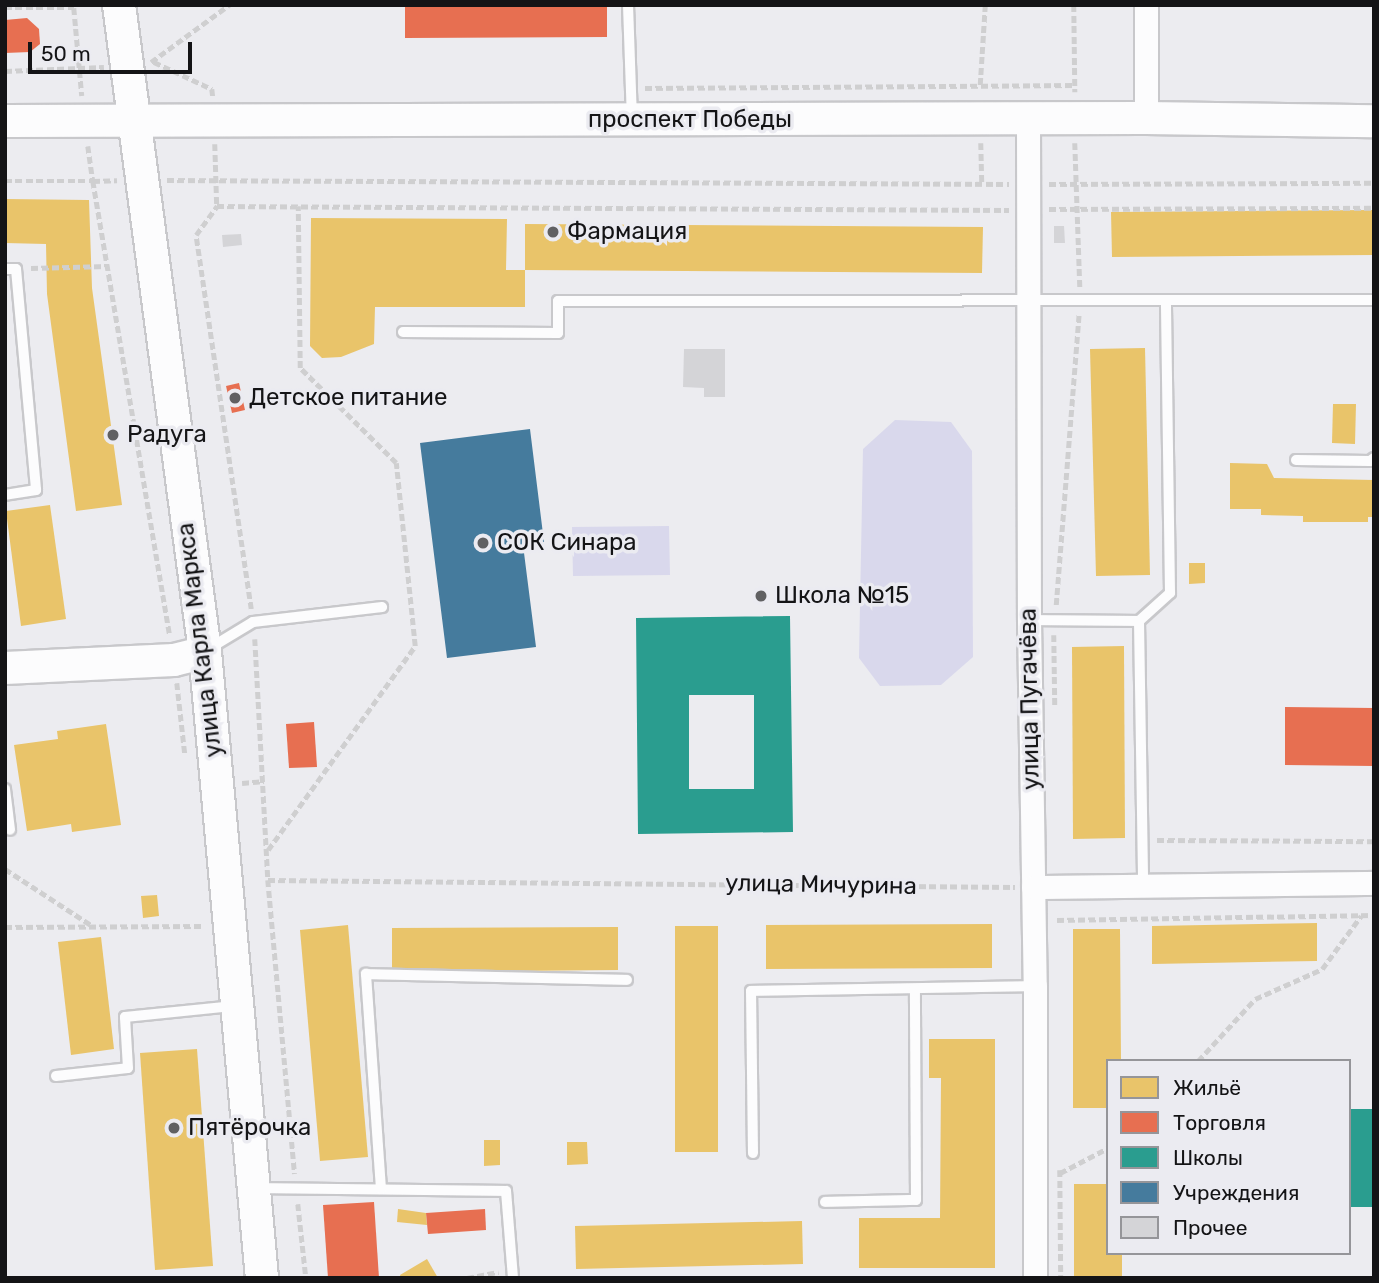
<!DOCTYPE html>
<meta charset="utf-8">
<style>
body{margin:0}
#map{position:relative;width:1379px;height:1283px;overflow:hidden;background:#ececf0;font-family:Rubik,sans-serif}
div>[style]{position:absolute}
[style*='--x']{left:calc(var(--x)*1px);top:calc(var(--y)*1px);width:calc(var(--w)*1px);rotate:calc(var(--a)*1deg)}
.green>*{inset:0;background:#d9d8ec}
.homes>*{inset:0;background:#e9c46a}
.shops>*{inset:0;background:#e76f51}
.schools>*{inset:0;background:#2a9d8f}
.public>*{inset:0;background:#457b9d}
.building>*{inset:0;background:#d4d4d7}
.path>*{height:4.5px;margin-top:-2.25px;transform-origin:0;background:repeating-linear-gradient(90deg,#cfcfd0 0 7px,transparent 0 10.5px)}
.roads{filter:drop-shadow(2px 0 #c8c8cb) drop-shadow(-2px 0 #c8c8cb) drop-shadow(0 2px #c8c8cb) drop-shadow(0 -2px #c8c8cb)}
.lane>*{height:10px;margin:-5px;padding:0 5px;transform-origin:5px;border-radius:5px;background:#fcfcfd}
.street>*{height:23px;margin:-11.5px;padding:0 11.5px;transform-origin:11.5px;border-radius:11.5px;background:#fcfcfd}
.secondary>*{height:32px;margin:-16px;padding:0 16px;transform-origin:16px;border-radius:16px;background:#fcfcfd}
.dots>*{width:19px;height:19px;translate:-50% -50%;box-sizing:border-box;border:4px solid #ebebf1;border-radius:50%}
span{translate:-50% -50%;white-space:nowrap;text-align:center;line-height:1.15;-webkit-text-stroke:7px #ebebf1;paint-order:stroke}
.street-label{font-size:24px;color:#141416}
.poi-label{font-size:24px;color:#141416}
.left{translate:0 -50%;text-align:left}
.frame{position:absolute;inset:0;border:7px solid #141416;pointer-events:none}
.legend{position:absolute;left:1106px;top:1059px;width:245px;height:196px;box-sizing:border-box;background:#ebebf1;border:2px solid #959599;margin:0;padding:9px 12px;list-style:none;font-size:21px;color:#141416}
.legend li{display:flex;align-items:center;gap:14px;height:35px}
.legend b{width:35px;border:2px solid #959599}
.scale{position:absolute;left:28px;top:42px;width:164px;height:32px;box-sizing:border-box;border:4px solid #141416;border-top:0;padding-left:9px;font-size:21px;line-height:24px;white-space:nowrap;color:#141416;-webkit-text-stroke:5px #ebebf1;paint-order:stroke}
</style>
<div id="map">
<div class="green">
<div style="clip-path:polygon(895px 420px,951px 422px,972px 451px,973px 657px,941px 685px,880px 686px,859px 658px,863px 449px)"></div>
<div style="clip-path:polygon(669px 526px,670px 575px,573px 576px,572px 527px)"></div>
</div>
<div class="homes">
<div style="clip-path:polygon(5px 199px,89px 200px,92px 288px,122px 505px,76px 511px,47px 294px,46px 244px,5px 243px)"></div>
<div style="clip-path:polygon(1374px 210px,1374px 255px,1112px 257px,1111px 212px)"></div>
<div style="clip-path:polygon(311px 218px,507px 219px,506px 270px,525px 270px,525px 307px,375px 307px,374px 344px,341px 357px,322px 358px,310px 346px)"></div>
<div style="clip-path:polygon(525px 224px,983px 227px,982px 273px,525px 270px)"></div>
<div style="clip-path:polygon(1145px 348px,1150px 575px,1096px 576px,1090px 349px)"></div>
<div style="clip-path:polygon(1333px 404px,1356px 404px,1355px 444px,1332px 443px)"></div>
<div style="clip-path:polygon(1230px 463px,1267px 464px,1274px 478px,1374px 480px,1374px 517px,1368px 517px,1368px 522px,1303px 522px,1303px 516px,1261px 515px,1261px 509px,1230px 509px)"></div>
<div style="clip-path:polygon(50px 505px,66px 619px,21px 626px,6px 511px)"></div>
<div style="clip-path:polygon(1189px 563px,1205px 563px,1205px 583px,1189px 584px)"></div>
<div style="clip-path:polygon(1124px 646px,1125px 838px,1073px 839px,1072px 647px)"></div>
<div style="clip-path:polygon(106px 724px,121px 825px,72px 832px,71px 824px,27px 831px,14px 745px,58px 739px,57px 731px)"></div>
<div style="clip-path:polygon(157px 895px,159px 916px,143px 918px,141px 896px)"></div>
<div style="clip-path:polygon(1317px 923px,1317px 961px,1152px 964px,1152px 926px)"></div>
<div style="clip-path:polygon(992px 924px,992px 968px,766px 969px,766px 925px)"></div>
<div style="clip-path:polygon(348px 925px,368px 1157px,320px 1161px,300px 930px)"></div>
<div style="clip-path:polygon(675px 926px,718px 926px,718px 1152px,675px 1152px)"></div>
<div style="clip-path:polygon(618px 927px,618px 970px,392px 972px,392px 928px)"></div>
<div style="clip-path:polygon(1073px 929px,1120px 929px,1121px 1061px,1108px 1061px,1108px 1108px,1073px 1108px)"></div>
<div style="clip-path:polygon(101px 937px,114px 1049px,71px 1055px,58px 942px)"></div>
<div style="clip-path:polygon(929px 1039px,995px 1039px,995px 1268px,859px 1268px,859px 1218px,940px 1218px,941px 1078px,929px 1078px)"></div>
<div style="clip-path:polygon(197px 1049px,213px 1266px,155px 1270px,140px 1053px)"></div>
<div style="clip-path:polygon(484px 1140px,500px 1140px,500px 1165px,484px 1166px)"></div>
<div style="clip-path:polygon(567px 1142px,587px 1142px,588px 1164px,567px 1165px)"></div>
<div style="clip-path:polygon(1074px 1184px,1108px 1184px,1108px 1253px,1122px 1253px,1122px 1278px,1074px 1278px)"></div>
<div style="clip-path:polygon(398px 1209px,426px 1213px,427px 1225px,397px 1222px)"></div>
<div style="clip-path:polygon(802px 1221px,803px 1264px,576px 1269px,575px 1226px)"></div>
<div style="clip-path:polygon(427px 1259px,438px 1278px,401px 1278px,400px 1275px)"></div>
</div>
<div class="shops">
<div style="clip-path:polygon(405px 5px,607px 5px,607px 37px,405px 38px)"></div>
<div style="clip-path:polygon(27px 18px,39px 29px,40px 44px,30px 52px,5px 53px,5px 20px)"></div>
<div style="clip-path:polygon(239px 383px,245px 410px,232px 413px,226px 386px)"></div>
<div style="clip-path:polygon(1285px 707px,1374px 708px,1374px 766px,1285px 765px)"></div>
<div style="clip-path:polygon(314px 722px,317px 767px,289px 768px,286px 724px)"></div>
<div style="clip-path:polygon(374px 1202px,379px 1278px,328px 1278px,323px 1205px)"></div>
<div style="clip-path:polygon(485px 1209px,486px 1230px,428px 1234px,426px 1213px)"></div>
</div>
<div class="schools">
<div style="clip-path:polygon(evenodd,790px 616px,793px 832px,638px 834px,636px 618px,790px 616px,689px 695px,754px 695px,754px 789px,689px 789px,689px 695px)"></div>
<div style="clip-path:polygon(1349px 1109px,1374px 1109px,1374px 1207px,1349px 1207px)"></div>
</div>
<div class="public">
<div style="clip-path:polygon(530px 429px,544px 542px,523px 545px,536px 647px,447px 658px,420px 443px)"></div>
</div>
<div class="building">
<div style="clip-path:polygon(1054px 226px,1064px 226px,1065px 243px,1054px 243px)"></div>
<div style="clip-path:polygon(241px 234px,242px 245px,223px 247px,222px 235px)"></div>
<div style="clip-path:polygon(684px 349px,725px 349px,725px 397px,704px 397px,704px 388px,683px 387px)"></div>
</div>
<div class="path">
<div style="--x:1074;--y:5;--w:87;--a:89.3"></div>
<div style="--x:5;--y:8;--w:69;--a:0"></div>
<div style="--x:74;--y:8;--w:88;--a:84.8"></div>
<div style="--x:151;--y:62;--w:97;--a:-36.2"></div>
<div style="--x:154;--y:62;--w:64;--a:25"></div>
<div style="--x:212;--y:89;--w:8;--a:83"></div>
<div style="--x:5;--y:71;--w:99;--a:-2.3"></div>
<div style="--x:980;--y:85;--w:80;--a:-86.4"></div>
<div style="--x:645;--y:88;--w:430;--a:-0.4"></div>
<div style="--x:981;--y:143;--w:41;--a:88.6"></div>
<div style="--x:1075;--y:143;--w:145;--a:88"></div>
<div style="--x:215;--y:144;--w:62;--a:88.2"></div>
<div style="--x:88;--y:146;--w:35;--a:82"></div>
<div style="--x:93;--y:181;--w:24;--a:-2"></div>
<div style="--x:167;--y:180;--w:842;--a:0.27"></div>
<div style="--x:5;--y:181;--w:88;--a:0"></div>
<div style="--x:93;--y:181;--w:461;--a:80.4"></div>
<div style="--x:1049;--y:184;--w:325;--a:-0.2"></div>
<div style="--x:1049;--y:209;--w:325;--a:-0.2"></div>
<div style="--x:31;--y:268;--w:77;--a:-1.5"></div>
<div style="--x:1056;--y:605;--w:292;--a:-85.5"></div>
<div style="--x:251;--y:609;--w:378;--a:-98.4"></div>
<div style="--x:196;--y:235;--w:36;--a:-54"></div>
<div style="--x:217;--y:206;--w:792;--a:0.29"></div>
<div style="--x:1054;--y:635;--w:72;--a:89.2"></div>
<div style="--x:255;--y:639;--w:241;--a:86.9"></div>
<div style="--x:268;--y:880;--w:295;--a:84.8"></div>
<div style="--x:177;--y:683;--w:71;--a:83.6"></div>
<div style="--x:242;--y:783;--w:22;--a:-5"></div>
<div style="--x:1157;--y:840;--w:217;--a:0.3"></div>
<div style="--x:268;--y:850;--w:251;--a:-54.2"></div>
<div style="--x:415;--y:646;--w:184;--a:-95.9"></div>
<div style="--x:396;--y:463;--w:135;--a:-135.3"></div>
<div style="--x:300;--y:368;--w:162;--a:-90.7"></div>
<div style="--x:5;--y:869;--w:103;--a:33.1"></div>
<div style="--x:268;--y:880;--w:747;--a:0.54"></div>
<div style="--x:1057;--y:920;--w:317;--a:-0.9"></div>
<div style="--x:5;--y:927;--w:199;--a:-0.3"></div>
<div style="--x:1198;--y:1061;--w:84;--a:-47.4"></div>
<div style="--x:1255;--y:999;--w:73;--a:-24.1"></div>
<div style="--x:1322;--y:969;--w:66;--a:-53.7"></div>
<div style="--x:1060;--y:1170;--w:108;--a:89.5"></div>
<div style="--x:1060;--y:1173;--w:54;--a:-27.5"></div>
<div style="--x:298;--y:1204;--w:74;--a:83.8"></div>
<div style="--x:467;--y:1278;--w:32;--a:-11"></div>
</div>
<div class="roads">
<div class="lane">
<div style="--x:628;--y:5;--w:113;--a:88"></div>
<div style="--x:5;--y:269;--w:11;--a:0"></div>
<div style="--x:16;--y:269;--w:222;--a:84.8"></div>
<div style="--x:36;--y:490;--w:31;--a:171"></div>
<div style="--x:403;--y:332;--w:155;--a:0.4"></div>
<div style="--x:558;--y:333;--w:32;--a:-90"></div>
<div style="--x:558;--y:301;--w:816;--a:-0.07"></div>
<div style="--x:1296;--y:460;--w:74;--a:0.8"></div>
<div style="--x:1370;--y:461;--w:5;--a:-37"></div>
<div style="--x:1029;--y:620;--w:110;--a:0.5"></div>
<div style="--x:1139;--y:621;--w:265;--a:89.1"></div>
<div style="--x:1139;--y:621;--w:42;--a:-42.1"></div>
<div style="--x:1170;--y:593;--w:291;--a:-90.8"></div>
<div style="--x:210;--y:648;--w:50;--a:-31.2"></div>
<div style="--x:253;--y:622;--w:130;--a:-6.6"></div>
<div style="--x:5;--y:789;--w:41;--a:83"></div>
<div style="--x:56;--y:1076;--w:72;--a:-6.3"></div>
<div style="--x:128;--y:1068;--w:51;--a:-93.4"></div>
<div style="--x:125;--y:1017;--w:110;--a:-5.8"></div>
<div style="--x:753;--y:1153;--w:162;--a:-90.7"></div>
<div style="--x:751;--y:991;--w:284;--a:-1"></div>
<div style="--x:256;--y:1188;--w:250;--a:0.7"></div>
<div style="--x:506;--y:1191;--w:87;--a:85.4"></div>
<div style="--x:381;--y:1189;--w:216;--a:-94"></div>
<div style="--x:366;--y:974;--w:261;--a:1.3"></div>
<div style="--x:825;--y:1202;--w:91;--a:-1.3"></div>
<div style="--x:916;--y:1200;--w:211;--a:-90.3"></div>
</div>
<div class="street">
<div style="--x:1146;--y:5;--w:113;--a:90"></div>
<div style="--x:1028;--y:119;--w:501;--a:89.89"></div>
<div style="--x:1029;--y:620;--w:366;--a:89.1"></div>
<div style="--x:1035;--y:986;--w:292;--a:90"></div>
<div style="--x:1033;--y:887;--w:341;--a:-0.7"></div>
</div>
<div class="secondary">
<div style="--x:119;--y:5;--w:653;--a:82.43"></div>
<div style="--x:205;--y:652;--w:629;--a:84.8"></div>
<div style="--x:5;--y:121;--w:1141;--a:-0.15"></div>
<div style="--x:1146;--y:118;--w:228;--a:0.8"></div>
<div style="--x:5;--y:668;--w:169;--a:-2.7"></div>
<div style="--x:174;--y:660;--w:32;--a:-14"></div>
</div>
</div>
<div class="dots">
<div style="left:553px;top:232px;background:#606062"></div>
<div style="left:235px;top:398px;background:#606062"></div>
<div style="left:113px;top:435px;background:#606062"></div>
<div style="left:483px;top:543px;background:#606062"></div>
<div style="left:761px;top:596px;background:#606062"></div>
<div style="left:174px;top:1128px;background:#606062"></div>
</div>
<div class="street-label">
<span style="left:690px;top:120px">проспект Победы</span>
<span style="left:200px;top:640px;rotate:-97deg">улица Карла Маркса</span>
<span style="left:1030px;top:699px;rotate:-91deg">улица Пугачёва</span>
<span style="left:821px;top:885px;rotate:1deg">улица Мичурина</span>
</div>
<div class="poi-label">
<span class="left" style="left:567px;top:232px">Фармация</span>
<span class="left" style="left:249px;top:398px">Детское питание</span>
<span class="left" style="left:127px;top:435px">Радуга</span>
<span class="left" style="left:497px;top:543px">СОК Синара</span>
<span class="left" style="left:775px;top:596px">Школа №15</span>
<span class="left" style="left:188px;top:1128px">Пятёрочка</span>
</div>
<div class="frame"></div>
<ul class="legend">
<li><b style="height:19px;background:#e9c46a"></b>Жильё</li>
<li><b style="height:19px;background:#e76f51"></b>Торговля</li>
<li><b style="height:19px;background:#2a9d8f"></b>Школы</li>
<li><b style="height:19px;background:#457b9d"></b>Учреждения</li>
<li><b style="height:19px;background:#d4d4d7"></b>Прочее</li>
</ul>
<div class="scale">50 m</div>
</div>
